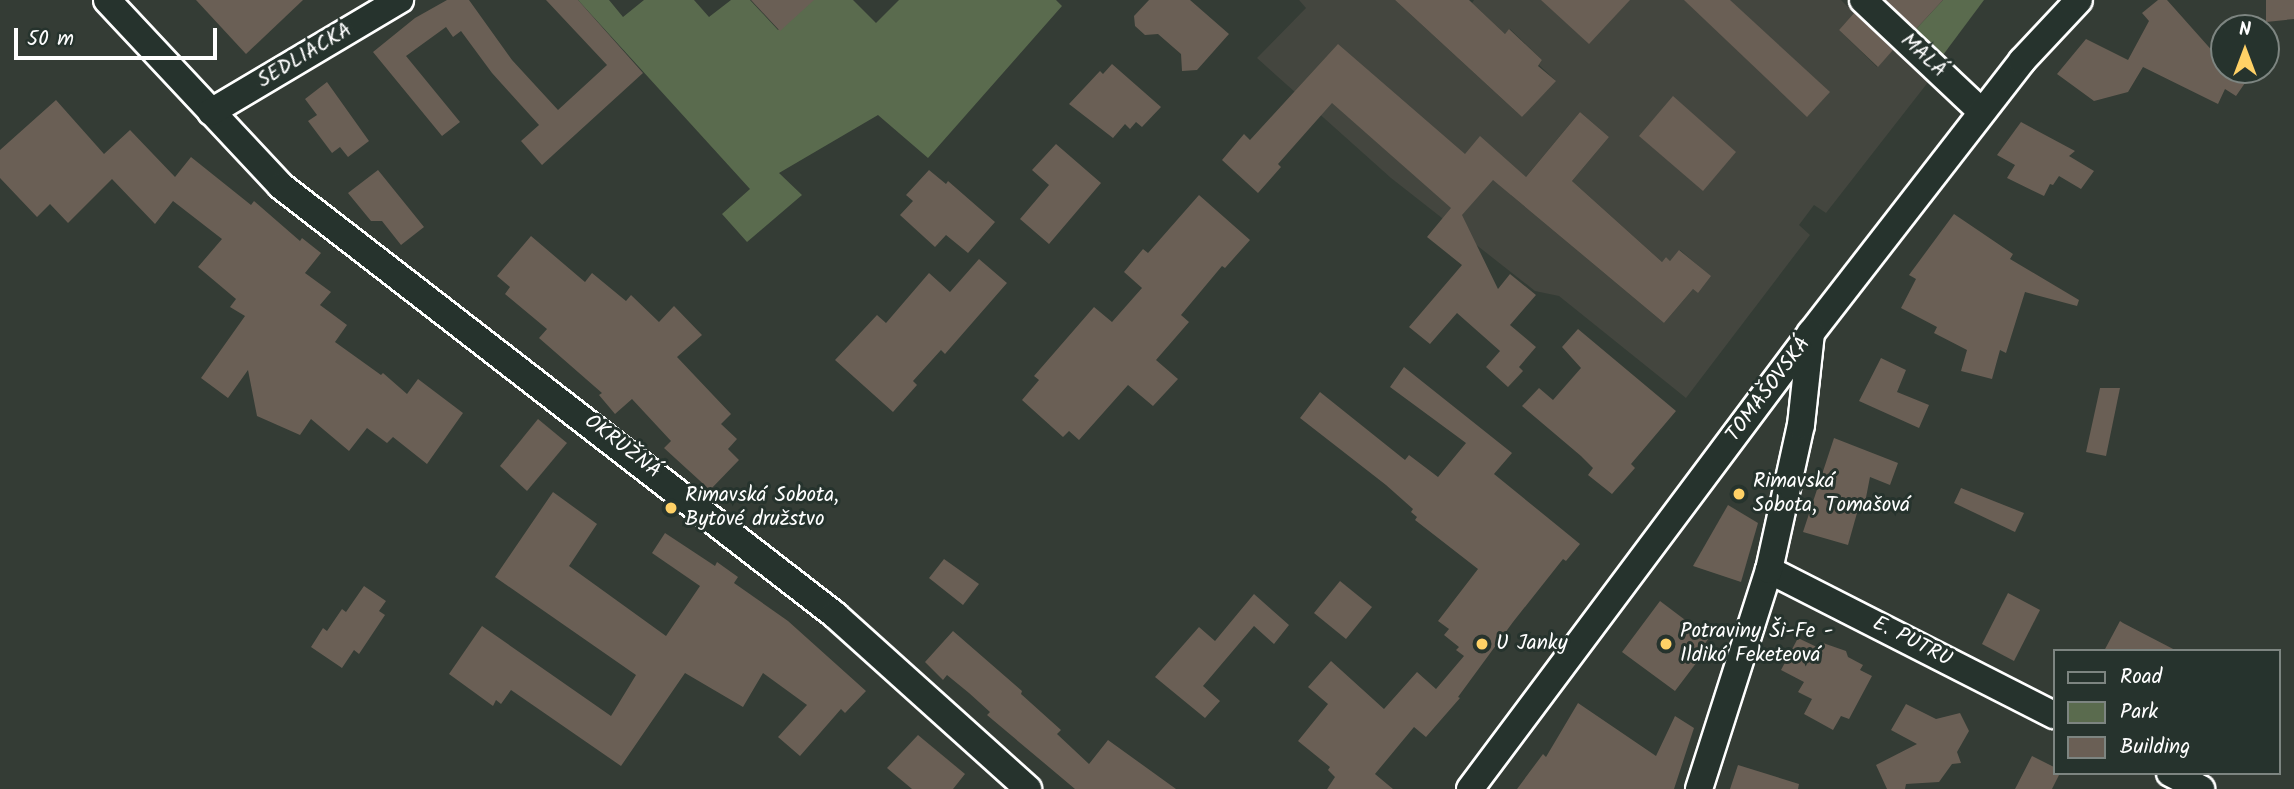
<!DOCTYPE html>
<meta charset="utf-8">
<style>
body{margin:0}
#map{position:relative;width:2294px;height:789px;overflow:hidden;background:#343c35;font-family:Kalam,sans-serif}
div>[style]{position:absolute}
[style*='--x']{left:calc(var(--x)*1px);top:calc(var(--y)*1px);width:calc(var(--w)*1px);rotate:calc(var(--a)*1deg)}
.built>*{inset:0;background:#44463f}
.green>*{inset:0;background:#5a6b4e}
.building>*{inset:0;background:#6a5f55}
.roads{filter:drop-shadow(2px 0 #fff) drop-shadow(-2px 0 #fff) drop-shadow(0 2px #fff) drop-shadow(0 -2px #fff)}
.street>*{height:26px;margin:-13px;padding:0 13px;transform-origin:13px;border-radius:13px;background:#26332d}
.dots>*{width:19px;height:19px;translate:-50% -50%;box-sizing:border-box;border:4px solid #26332d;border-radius:50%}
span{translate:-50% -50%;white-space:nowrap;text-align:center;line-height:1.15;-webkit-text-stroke:6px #26332d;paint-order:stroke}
.street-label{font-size:21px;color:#fff}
.poi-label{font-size:21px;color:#fff}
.left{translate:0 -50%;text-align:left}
.legend{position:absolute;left:2053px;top:649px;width:228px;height:126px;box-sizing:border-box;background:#26332d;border:2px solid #7d8581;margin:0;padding:9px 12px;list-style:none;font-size:21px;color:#fff}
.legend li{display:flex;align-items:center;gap:14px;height:35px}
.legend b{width:35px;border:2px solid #7d8581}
.north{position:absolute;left:2210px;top:14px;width:70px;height:70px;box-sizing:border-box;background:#26332d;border:2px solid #7d8581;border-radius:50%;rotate:0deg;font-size:19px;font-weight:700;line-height:28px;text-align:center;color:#fff}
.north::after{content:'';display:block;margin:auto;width:24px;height:32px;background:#ffd166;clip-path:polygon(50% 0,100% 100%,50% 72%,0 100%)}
.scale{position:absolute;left:14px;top:28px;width:203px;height:32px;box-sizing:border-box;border:4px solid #fff;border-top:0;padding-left:9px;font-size:21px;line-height:24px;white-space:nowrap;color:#fff;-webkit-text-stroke:5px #26332d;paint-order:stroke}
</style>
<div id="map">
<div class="built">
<div style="clip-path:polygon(evenodd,1299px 0,1395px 0,1522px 117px,1555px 80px,1539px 65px,1542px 60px,1510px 29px,1505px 34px,1472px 3px,1474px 0,1841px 0,1854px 13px,1839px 30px,1877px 67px,1894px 49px,1929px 81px,1826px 213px,1814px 205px,1799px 225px,1810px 235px,1686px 398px,1559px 296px,1535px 291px,1442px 218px,1391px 178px,1257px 58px,1306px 8px,1299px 0,1580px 112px,1609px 137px,1572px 181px,1662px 262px,1666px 257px,1670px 261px,1680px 250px,1710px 276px,1698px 292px,1693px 289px,1664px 323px,1511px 195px,1580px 112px)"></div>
</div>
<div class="green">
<div style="clip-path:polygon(578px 0,609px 0,623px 17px,644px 0,694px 0,709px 17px,731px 0,750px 0,778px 30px,809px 0,853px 0,876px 23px,899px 0,1056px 0,1062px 6px,928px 158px,878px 115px,779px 173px,802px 195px,747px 242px,722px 214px,750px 189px)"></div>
<div style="clip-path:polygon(1943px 0,1984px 0,1943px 55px,1916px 29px)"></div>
</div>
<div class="building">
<div style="clip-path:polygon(196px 0,303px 0,246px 54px)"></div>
<div style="clip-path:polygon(447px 0,469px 0,512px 60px,558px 110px,607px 65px,546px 0,578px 0,643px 73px,542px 165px,521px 141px,539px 125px,492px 73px,461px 31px,453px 37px,446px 27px,406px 56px,460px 122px,442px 136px,373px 52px,415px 18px)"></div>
<div style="clip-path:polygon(751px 0,814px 0,780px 31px)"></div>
<div style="clip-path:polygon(1149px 0,1190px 0,1229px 34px,1197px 70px,1182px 71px,1181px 54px,1158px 34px,1145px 35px,1135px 26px,1134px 16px)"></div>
<div style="clip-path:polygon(1395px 0,1469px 0,1505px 34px,1509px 29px,1542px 60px,1538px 66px,1556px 81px,1522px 117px)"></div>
<div style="clip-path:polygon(1541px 0,1630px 0,1589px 44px)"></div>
<div style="clip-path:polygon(1684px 0,1730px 0,1830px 92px,1807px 117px)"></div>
<div style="clip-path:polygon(1886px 0,1943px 0,1916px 29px)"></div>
<div style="clip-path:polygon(2158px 0,2167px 0,2224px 64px,2224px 70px,2254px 70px,2236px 96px,2225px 89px,2218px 104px,2143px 67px,2128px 92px,2094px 101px,2057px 74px,2086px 39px,2128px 60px,2149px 21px,2142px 13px)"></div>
<div style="clip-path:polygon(2266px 0,2294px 0,2294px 19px,2266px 22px)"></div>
<div style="clip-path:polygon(1854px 13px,1893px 50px,1878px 67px,1839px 30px)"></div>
<div style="clip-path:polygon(1338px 44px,1465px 154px,1480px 136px,1526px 177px,1580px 112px,1609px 137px,1572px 181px,1662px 262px,1666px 257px,1670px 261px,1679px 250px,1711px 276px,1698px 293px,1693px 289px,1664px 323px,1493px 180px,1462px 215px,1498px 289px,1510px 274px,1536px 295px,1510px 325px,1536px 347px,1519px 367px,1523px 371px,1508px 387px,1486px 367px,1500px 351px,1457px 313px,1430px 344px,1409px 327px,1462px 265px,1427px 237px,1451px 208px,1332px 103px,1278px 164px,1281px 167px,1258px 193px,1222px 160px,1244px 134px,1250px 140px)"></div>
<div style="clip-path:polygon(1112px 64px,1161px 107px,1142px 127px,1136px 122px,1130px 129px,1125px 124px,1113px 138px,1069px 104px,1100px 71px,1103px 74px)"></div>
<div style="clip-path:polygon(327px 82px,369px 141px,348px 157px,340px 147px,332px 153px,308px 121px,317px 115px,305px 99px)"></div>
<div style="clip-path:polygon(1673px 96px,1736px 152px,1703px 191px,1639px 136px)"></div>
<div style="clip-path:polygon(56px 100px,104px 154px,130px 130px,175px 177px,191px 157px,251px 205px,254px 201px,300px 241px,302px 238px,321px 253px,305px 273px,331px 292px,320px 305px,347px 325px,335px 342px,381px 375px,383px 373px,407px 394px,418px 379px,463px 413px,427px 464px,393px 437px,387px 443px,367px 428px,349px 451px,311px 419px,300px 435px,257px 416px,248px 370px,228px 398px,201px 378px,245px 316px,230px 307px,236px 299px,198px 267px,222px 239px,173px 201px,155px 224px,112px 179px,68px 223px,50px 204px,37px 217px,0 178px,0 150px)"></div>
<div style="clip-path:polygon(2021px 122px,2075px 151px,2069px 156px,2094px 171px,2081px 189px,2059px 176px,2053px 185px,2050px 184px,2044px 196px,2007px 178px,2015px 165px,1997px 155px)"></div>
<div style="clip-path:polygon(1056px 144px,1101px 183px,1049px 244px,1020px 219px,1049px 185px,1032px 170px)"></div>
<div style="clip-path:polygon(378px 170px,424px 227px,401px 245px,382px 221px,371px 221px,348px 193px)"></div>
<div style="clip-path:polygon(929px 170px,946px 184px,948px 181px,995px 222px,968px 253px,946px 235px,935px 247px,900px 215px,913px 201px,906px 195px)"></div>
<div style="clip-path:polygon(1199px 195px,1250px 240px,1225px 268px,1222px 266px,1181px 315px,1189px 322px,1156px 360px,1178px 379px,1153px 406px,1128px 385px,1079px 440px,1069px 431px,1063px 437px,1022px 400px,1039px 380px,1034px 376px,1094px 307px,1112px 322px,1142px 288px,1124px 272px,1143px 249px,1148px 253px)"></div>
<div style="clip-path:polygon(1954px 214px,2013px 254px,2010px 259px,2079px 300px,2077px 306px,2025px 292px,2006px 353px,2000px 350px,1992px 379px,1961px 371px,1967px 350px,1934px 333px,1937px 327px,1901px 308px,1916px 279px,1909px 275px)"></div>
<div style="clip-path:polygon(531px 236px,585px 282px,592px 273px,626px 301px,631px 295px,659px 322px,674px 306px,702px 335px,677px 357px,731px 414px,721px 424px,737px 439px,728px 449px,739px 460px,710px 490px,664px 448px,671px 441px,632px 399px,615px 414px,599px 395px,602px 393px,539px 338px,547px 329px,505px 294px,510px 287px,497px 276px)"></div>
<div style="clip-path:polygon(979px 259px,1007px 283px,945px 354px,941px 350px,913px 381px,917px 385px,893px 412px,835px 360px,877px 315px,886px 323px,929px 273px,950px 292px)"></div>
<div style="clip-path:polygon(1578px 329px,1676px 411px,1631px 464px,1635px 468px,1612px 494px,1588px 475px,1593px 468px,1581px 456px,1522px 406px,1539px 388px,1553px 400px,1581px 368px,1562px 347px)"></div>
<div style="clip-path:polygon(1881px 358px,1906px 370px,1897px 392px,1929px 405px,1919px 428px,1859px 401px)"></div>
<div style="clip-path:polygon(1404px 367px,1512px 453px,1494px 474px,1580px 544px,1566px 561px,1563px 559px,1513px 622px,1458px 697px,1460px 698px,1426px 737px,1414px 727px,1375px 774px,1393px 789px,1327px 789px,1335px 777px,1328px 770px,1330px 767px,1298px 741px,1328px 704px,1308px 687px,1331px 661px,1384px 709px,1417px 672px,1436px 689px,1464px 656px,1456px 650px,1459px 647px,1444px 635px,1449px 629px,1438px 621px,1478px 569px,1415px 520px,1417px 517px,1411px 512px,1413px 509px,1386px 485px,1300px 418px,1320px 392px,1405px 460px,1409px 455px,1438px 477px,1466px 443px,1390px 387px)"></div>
<div style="clip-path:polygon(2100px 388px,2120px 388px,2106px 456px,2086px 452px)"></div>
<div style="clip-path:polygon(538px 419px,567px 443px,527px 491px,500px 466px)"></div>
<div style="clip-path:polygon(1834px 438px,1898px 463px,1890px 485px,1870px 477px,1863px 513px,1857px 513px,1848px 545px,1803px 532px)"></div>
<div style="clip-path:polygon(1961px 488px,2024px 513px,2015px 532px,1954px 503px)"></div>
<div style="clip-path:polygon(553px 492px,597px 524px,569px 566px,666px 636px,700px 586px,652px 553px,665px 533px,715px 566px,717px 562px,738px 577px,734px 583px,788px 621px,866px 691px,845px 713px,841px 709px,800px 756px,778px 737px,807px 705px,763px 673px,743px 707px,685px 673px,621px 766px,511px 690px,501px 704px,496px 700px,493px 706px,449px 674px,482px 626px,611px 716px,636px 675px,495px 577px)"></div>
<div style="clip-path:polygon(1728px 505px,1758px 523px,1741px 582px,1693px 566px)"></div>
<div style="clip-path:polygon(944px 559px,979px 584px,963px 605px,929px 578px)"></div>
<div style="clip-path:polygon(1340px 581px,1372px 607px,1346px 639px,1314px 613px)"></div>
<div style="clip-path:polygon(364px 586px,386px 601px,379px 611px,385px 615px,359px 654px,354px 650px,342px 668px,311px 647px,323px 628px,327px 631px,342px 609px,346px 612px)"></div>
<div style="clip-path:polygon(2008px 593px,2040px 610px,2014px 661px,1982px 644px)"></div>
<div style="clip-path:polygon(1254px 594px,1289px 625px,1274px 644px,1254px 626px,1203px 686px,1220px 701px,1205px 718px,1155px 677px,1199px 627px,1215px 641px)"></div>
<div style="clip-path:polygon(1660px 601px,1709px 638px,1696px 656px,1700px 658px,1675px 691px,1622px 652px)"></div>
<div style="clip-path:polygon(2120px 621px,2123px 623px,2177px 651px,2104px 651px)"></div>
<div style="clip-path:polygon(953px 631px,1022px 691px,1021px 694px,1061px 730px,1057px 734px,1089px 764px,1108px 740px,1176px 789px,1075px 789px,987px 715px,990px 712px,969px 693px,947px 675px,943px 680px,925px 662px)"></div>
<div style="clip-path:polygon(1798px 638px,1821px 649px,1823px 643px,1846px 651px,1848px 657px,1863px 665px,1860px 670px,1872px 676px,1849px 719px,1841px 716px,1833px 730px,1804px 714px,1812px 699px,1798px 692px,1804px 682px,1781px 670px)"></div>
<div style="clip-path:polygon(1578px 703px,1656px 756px,1675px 716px,1694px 728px,1674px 789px,1517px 789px,1543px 754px,1546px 757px)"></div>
<div style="clip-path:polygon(1906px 704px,1936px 719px,1960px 713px,1969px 731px,1957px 752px,1961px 763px,1952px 764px,1939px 782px,1906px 784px,1905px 789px,1887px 789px,1876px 765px,1917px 744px,1891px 730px)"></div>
<div style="clip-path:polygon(918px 735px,965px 774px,953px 789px,912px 789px,887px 768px)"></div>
<div style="clip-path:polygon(2032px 756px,2054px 767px,2054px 773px,2060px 773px,2052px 789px,2015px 789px)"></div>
<div style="clip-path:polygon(1738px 765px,1799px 784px,1798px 789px,1730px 789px)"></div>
</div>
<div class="roads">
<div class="street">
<div style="--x:107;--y:0;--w:255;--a:46.9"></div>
<div style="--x:281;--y:186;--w:701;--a:37.75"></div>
<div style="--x:835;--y:615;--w:260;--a:42"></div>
<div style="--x:1863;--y:0;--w:163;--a:43.3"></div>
<div style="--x:211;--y:112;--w:220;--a:-30.7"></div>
<div style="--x:1769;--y:570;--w:320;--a:27"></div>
<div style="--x:2170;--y:773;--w:35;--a:27"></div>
<div style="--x:1470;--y:789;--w:569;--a:-53.21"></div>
<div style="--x:1811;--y:333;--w:344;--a:-52.2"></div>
<div style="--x:2022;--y:61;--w:83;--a:-46.9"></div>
<div style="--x:1699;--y:789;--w:230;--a:-72.3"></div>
<div style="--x:1769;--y:570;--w:148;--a:-77.6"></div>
<div style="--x:1801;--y:425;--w:93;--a:-83.8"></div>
</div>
</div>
<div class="dots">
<div style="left:1739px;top:494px;background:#ffd166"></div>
<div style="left:671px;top:508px;background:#ffd166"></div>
<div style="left:1482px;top:644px;background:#ffd166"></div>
<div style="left:1666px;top:644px;background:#ffd166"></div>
</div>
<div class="street-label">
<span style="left:305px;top:56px;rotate:-31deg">SEDLIACKA</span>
<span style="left:1923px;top:56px;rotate:43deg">MALÁ</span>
<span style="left:1769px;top:390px;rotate:-53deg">TOMAŠOVSKÁ</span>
<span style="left:622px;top:447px;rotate:38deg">OKRUŽNÁ</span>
<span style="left:1912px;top:642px;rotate:27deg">E. PUTRU</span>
</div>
<div class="poi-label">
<span class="left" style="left:1753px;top:494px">Rimavská<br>Sobota, Tomašová</span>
<span class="left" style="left:685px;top:508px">Rimavská Sobota,<br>Bytové družstvo</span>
<span class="left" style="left:1680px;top:644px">Potraviny Ši-Fe -<br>Ildikó Feketeová</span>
<span class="left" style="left:1496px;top:644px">U Janky</span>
</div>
<ul class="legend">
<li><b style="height:9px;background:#26332d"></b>Road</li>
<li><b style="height:19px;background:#5a6b4e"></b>Park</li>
<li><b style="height:19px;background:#6a5f55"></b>Building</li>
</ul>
<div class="north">N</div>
<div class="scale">50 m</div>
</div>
